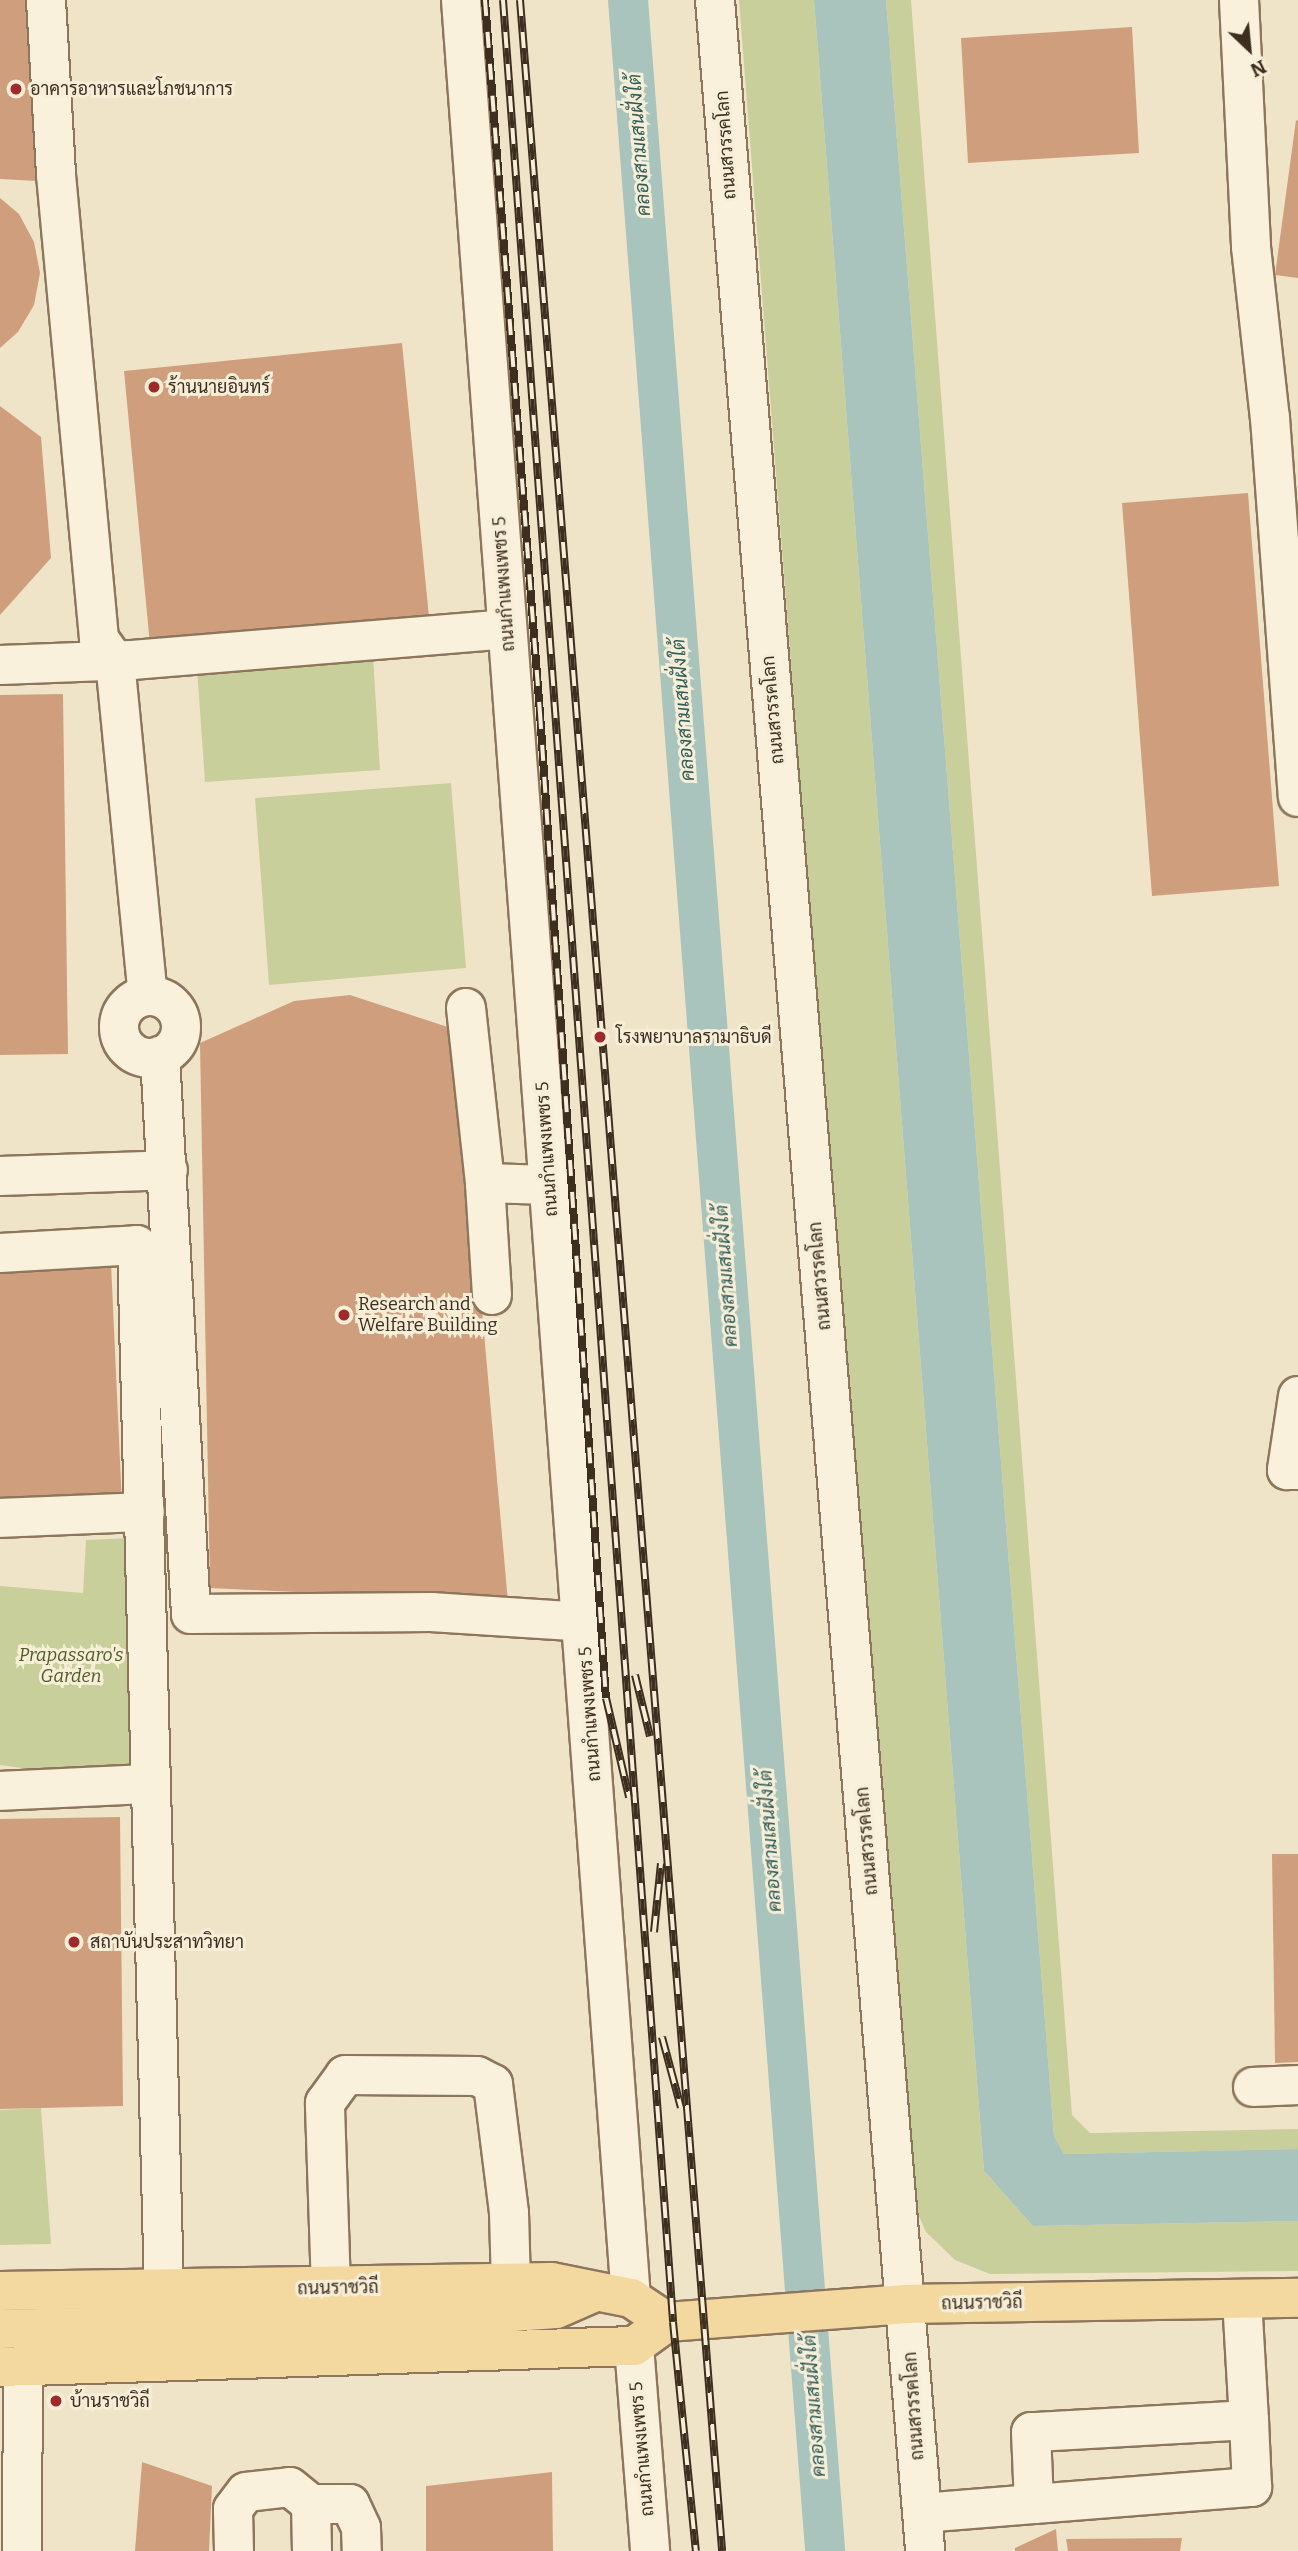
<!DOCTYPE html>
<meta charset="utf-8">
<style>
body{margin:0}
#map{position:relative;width:1298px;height:2551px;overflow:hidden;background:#f0e4c8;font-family:Bitter,Sarabun,serif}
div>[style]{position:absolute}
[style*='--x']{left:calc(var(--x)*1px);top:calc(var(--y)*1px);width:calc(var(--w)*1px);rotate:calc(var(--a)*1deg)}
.green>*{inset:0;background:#c9cf9b}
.water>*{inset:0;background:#a9c4bc}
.canal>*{height:40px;margin:-20px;padding:0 20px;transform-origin:20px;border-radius:20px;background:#a9c4bc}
.building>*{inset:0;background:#cf9f7d}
.roads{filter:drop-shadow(2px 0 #8d765c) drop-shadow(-2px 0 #8d765c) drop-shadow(0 2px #8d765c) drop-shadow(0 -2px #8d765c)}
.minor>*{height:38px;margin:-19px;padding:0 19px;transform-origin:19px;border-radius:19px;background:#faf1dc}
.minor>.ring{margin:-19px;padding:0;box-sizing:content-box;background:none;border:38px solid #faf1dc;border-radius:50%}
.major>*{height:38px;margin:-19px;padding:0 19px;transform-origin:19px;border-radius:19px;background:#f3d9a0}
.rail>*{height:8px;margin-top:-4px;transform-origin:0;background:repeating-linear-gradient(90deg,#f7eed8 0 16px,#3d2e20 0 32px);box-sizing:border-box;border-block:2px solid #3d2e20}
.dots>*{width:19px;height:19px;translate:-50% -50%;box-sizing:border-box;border:4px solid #f7eed8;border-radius:50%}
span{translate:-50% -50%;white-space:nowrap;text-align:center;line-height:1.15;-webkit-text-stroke:6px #f7eed8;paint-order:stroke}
.poi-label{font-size:18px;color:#3d2e20}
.left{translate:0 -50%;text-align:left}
.street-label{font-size:18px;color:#3d2e20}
.park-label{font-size:18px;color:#4d5a26;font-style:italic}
.water-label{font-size:19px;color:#2f5d5a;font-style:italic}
.north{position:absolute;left:1214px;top:14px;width:70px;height:70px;-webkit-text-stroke:5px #f7eed8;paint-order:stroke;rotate:154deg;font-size:19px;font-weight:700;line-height:28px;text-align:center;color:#3d2e20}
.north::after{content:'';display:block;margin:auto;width:24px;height:32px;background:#3d2e20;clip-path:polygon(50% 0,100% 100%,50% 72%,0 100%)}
</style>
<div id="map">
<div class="green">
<div style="clip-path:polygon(739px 0,814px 0,984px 2171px,1033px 2226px,1298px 2221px,1298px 2271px,990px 2274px,955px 2260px,926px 2232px,918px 2214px,906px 2136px)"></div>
<div style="clip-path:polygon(886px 0,911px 0,1072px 2115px,1090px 2133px,1298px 2129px,1298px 2149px,1064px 2154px,1054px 2136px)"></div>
<div style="clip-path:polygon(373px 656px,380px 770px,205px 782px,197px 668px)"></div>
<div style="clip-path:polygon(451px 783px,466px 968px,269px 985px,255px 798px)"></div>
<div style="clip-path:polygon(154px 1537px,132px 1783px,0 1765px,0 1586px,83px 1593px,86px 1540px)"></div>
<div style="clip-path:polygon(41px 2108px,51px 2244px,0 2245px,0 2110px)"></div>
</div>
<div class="water">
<div style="clip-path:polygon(814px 0,886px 0,1054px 2136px,1064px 2154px,1298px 2149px,1298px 2221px,1033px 2226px,984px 2171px)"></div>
</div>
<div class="canal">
<div style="--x:628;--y:0;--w:2559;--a:85.58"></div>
</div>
<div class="building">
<div style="clip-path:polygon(0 0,27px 0,37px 181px,0 179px)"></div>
<div style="clip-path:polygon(1132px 27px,1139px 153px,968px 163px,961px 38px)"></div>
<div style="clip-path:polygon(1296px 120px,1298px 121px,1298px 278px,1275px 275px)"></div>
<div style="clip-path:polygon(0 198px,19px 214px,34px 242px,40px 273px,34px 305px,18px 332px,0 348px)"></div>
<div style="clip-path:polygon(402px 343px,429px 617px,150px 645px,124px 371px)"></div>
<div style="clip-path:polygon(0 406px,41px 437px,51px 558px,0 615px)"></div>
<div style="clip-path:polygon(1248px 493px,1279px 886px,1152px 896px,1122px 503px)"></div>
<div style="clip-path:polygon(63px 694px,68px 1054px,0 1055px,0 695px)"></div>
<div style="clip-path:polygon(350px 995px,457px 1030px,508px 1602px,210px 1588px,200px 1043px,294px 1001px)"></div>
<div style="clip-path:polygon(111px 1263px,122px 1505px,0 1511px,0 1268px)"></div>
<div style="clip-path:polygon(120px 1817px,123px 2106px,0 2109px,0 1819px)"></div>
<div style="clip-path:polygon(1272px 1854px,1298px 1854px,1298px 2062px,1275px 2063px)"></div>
<div style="clip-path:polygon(142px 2462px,212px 2486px,209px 2551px,135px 2551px)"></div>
<div style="clip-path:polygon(552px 2472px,553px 2551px,426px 2551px,426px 2486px)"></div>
<div style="clip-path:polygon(1056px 2529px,1058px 2551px,1015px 2551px,1015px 2548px)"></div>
<div style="clip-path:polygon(1182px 2538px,1180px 2551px,1068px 2551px,1066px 2539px)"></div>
</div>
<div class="roads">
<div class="minor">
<div style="--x:46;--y:0;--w:175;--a:86.7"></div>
<div style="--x:56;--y:175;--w:466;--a:84.7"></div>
<div style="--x:99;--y:639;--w:27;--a:54"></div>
<div style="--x:115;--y:661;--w:336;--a:84.4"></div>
<div style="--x:461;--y:0;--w:2304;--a:85.77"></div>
<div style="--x:715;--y:0;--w:2560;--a:85.29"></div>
<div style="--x:1239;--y:0;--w:247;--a:87.2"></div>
<div style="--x:1251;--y:247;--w:172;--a:83.7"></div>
<div style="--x:1270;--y:418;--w:380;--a:85.8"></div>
<div style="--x:0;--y:665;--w:132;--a:-2.2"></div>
<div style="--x:132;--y:660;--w:376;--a:-4.7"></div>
<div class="ring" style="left:119px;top:996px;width:24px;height:24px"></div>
<div style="--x:466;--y:1008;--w:176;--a:83.8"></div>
<div style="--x:160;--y:1056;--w:559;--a:86.82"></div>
<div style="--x:191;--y:1614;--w:240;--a:-0.5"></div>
<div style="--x:431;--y:1612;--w:153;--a:3.7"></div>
<div style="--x:0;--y:1176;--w:168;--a:-2"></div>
<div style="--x:0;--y:1253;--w:137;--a:-3.3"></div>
<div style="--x:137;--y:1245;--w:1042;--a:88.52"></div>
<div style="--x:492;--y:1295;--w:112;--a:-93.6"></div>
<div style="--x:485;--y:1183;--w:65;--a:1.8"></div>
<div style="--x:1298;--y:1396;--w:75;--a:98.5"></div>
<div style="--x:1287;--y:1470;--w:11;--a:0"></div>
<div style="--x:0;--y:1518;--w:145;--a:-2.4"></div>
<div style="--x:0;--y:1791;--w:149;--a:-2.7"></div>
<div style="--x:1253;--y:2087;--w:45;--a:-2.5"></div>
<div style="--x:331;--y:2288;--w:185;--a:-91.9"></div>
<div style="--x:325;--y:2103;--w:34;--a:-54"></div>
<div style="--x:345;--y:2075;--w:132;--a:0.4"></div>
<div style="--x:477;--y:2076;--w:18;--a:27"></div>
<div style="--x:493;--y:2084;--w:130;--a:82.9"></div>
<div style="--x:509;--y:2213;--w:71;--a:88.4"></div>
<div style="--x:1242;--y:2299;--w:121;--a:86.7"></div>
<div style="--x:634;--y:2346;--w:206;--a:85.5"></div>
<div style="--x:311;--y:2504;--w:39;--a:0"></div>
<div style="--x:350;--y:2504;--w:26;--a:65"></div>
<div style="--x:361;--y:2528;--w:23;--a:88"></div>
<div style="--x:922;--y:2513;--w:112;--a:-4.6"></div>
<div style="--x:1034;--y:2504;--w:219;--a:-4.5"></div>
<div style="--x:1252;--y:2487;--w:67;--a:-92.6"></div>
<div style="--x:1249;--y:2420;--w:218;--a:176.8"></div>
<div style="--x:1031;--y:2432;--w:72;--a:87.6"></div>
<div style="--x:22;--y:2551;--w:184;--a:-89.7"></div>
<div style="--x:234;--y:2551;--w:42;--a:-91.4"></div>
<div style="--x:233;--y:2509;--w:21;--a:-53"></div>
<div style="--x:246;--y:2492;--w:44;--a:-6.5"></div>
<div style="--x:290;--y:2487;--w:27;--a:39"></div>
<div style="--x:311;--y:2504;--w:47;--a:88.8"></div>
</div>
<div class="major">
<div style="--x:0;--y:2291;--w:551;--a:-0.94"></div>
<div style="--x:551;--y:2282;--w:82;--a:11.3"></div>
<div style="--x:631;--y:2298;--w:43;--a:33.7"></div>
<div style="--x:0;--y:2329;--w:414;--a:-1.4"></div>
<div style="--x:414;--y:2319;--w:142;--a:-4"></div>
<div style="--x:556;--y:2309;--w:43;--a:-23.6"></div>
<div style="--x:0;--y:2367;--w:634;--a:-1.9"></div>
<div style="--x:634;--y:2346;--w:41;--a:-36"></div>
<div style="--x:667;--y:2322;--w:240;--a:-4.3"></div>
<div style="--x:906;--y:2304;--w:392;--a:-0.9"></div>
</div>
</div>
<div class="rail">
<div style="--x:485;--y:0;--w:715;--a:85.59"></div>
<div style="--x:540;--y:713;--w:987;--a:86.17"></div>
<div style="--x:606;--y:1698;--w:102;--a:76.9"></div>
<div style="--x:503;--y:0;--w:2328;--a:85.81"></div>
<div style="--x:673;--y:2322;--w:230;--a:84.3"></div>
<div style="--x:520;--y:0;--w:2559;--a:85.47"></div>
<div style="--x:635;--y:1675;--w:63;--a:76.2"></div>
<div style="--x:654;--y:1932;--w:69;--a:-84.2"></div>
<div style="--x:662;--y:2037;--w:73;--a:75"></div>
</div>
<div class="dots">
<div style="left:16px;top:89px;background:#9e2a2b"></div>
<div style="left:154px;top:387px;background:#9e2a2b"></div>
<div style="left:600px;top:1037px;background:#9e2a2b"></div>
<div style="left:344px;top:1315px;background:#9e2a2b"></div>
<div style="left:74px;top:1942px;background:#9e2a2b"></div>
<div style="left:56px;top:2401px;background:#9e2a2b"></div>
</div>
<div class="poi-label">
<span class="left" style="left:30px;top:89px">อาคารอาหารและโภชนาการ</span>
<span class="left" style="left:168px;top:387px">ร้านนายอินทร์</span>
<span class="left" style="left:616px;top:1037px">โรงพยาบาลรามาธิบดี</span>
<span class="left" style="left:358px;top:1315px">Research and<br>Welfare Building</span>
<span class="left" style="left:90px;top:1942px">สถาบันประสาทวิทยา</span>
<span class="left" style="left:70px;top:2401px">บ้านราชวิถี</span>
</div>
<div class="street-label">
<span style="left:726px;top:145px;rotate:-94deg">ถนนสวรรคโลก</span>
<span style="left:504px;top:584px;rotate:-94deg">ถนนกำแพงเพชร 5</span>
<span style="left:773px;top:710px;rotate:-95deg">ถนนสวรรคโลก</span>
<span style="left:547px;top:1149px;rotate:-94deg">ถนนกำแพงเพชร 5</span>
<span style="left:820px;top:1276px;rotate:-95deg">ถนนสวรรคโลก</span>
<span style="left:590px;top:1714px;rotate:-94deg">ถนนกำแพงเพชร 5</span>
<span style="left:867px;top:1841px;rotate:-95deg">ถนนสวรรคโลก</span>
<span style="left:338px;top:2288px;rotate:-1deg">ถนนราชวิถี</span>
<span style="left:982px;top:2303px;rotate:-1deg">ถนนราชวิถี</span>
<span style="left:914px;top:2406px;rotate:-94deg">ถนนสวรรคโลก</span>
<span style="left:642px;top:2449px;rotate:-95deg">ถนนกำแพงเพชร 5</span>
</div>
<div class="park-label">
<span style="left:71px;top:1666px">Prapassaro's<br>Garden</span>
</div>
<div class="water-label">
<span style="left:639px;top:145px;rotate:-94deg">คลองสามเสนฝั่งใต้</span>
<span style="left:683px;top:710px;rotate:-94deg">คลองสามเสนฝั่งใต้</span>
<span style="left:726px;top:1276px;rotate:-94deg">คลองสามเสนฝั่งใต้</span>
<span style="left:770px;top:1841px;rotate:-94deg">คลองสามเสนฝั่งใต้</span>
<span style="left:814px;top:2406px;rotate:-94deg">คลองสามเสนฝั่งใต้</span>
</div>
<div class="north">N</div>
</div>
